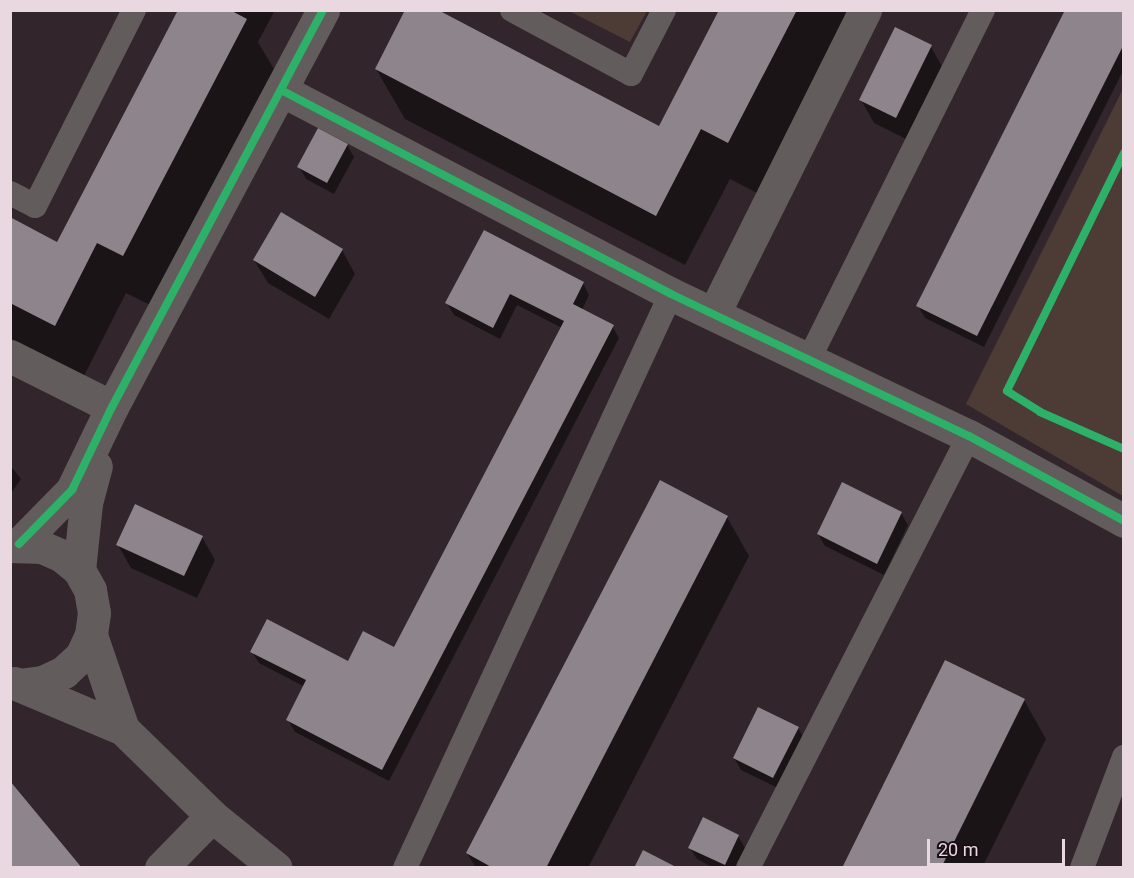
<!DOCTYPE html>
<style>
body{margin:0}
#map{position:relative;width:1134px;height:878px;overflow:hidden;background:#32262c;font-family:Roboto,sans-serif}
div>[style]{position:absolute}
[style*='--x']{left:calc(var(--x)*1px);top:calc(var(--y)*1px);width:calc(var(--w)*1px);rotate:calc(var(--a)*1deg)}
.green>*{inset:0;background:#4d3b36}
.shadow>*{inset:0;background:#0007}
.building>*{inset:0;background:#8e848c}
.service>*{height:24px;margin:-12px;padding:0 12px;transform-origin:12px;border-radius:12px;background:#625c5c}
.minor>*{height:33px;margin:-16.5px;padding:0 16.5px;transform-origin:16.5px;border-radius:16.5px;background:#625c5c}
.tertiary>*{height:33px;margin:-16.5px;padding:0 16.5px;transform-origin:16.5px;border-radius:16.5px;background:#625c5c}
.cycleway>*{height:8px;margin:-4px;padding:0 4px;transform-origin:4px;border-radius:4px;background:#2db169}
span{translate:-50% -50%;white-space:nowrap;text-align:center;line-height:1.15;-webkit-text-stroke:6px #180d13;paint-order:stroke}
.frame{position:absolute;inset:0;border:12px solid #ead8e0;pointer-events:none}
.scale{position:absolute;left:927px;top:839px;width:138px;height:27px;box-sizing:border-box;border:3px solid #ead8e0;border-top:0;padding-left:8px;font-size:18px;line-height:21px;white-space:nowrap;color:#ead8e0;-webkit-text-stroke:4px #180d13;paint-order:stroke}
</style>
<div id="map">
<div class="green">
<div style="clip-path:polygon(569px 11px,647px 11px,630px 42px)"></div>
<div style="clip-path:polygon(1123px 89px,1123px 496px,966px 404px)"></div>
</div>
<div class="shadow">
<div style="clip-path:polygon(179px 10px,275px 10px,258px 42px,275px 71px,152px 306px,126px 293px,84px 376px,10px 338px,10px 219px,57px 244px)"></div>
<div style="clip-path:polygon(721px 10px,852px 10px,757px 193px,730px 179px,685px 265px,405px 119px,376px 69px,660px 128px)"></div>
<div style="clip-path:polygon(1124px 10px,1124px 69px,984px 347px,925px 318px,918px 306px)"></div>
<div style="clip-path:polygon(931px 47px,944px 70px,910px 141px,874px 123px,861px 100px)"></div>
<div style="clip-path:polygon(347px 145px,354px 157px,334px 194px,306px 179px,299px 167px)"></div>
<div style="clip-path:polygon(342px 250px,355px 274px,329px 319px,268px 283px,254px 260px)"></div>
<div style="clip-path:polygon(583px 283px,589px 295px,582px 310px,612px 326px,619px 338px,389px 781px,295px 732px,288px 720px,305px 687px,259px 663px,252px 652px,348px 663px,395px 649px,562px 328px,517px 305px,500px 339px,454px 315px,447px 303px)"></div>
<div style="clip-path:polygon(10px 465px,21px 479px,10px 495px)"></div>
<div style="clip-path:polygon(901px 513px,908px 525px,884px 575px,825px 546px,818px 534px)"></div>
<div style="clip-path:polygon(727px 517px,749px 556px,588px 868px,476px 868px,467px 853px)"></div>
<div style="clip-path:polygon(202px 537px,215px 560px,197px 598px,131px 568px,118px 545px)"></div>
<div style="clip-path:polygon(1024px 700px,1046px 739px,982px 868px,843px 868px)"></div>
<div style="clip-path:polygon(798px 728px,805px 740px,780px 789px,741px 770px,734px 758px)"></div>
<div style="clip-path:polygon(738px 836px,745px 848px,736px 868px,714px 868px,697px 859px,690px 848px)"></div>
</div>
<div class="building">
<div style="clip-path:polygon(178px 10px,230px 10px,247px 19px,123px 256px,97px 243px,55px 326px,10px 303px,10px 217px,57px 242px)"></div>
<div style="clip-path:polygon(405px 10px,438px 10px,659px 126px,719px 10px,797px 10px,728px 143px,701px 129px,656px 216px,375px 69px)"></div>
<div style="clip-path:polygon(1065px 10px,1124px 10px,1124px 44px,977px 336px,916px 306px)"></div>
<div style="clip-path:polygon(895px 27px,932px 45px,896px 118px,859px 100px)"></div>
<div style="clip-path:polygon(318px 128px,348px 144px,327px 183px,297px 167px)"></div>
<div style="clip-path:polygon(281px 212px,343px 249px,315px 297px,253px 260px)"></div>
<div style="clip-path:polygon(484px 230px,584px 282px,573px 304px,614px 325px,382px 770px,286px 720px,306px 680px,250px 652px,267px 619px,348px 661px,363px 631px,394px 647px,564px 321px,510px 294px,493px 328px,445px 303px)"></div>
<div style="clip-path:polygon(660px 480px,728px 516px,546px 868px,493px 868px,466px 853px)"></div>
<div style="clip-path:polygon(842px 482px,902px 512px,877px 564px,817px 534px)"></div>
<div style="clip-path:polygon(135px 504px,203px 536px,184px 576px,116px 545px)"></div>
<div style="clip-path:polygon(945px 660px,1025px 699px,941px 868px,842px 868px)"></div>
<div style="clip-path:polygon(758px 707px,799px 727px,773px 778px,733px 758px)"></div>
<div style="clip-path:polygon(10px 781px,82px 868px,10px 868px)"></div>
<div style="clip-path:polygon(703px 817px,739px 835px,725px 865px,688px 848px)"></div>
<div style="clip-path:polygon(643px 850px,678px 868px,634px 868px)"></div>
</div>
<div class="service">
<div style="--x:512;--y:10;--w:135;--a:28.3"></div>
<div style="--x:631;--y:74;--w:72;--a:-62.7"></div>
<div style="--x:10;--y:193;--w:28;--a:27"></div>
<div style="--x:35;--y:206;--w:220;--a:-63.2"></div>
<div style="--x:808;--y:361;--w:392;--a:-63.5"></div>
<div style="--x:405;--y:868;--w:633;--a:-65.14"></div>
<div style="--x:748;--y:868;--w:485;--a:-62.9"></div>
<div style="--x:1082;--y:868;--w:119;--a:-69.3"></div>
</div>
<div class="minor">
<div style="--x:281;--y:90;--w:440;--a:27.6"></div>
<div style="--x:671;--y:294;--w:330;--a:25.5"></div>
<div style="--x:969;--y:436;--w:177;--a:28.7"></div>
<div style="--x:714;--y:313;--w:339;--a:-63.5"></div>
<div style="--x:10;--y:356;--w:114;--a:26.6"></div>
</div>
<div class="tertiary">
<div style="--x:19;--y:544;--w:76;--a:-45.5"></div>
<div style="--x:72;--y:490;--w:92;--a:-64.3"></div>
<div style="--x:112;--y:407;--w:450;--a:-62"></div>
<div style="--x:10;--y:546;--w:32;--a:2"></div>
<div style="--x:42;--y:547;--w:22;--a:24"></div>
<div style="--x:62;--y:556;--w:22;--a:39"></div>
<div style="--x:79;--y:570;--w:23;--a:61"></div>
<div style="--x:90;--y:590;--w:23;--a:80"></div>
<div style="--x:94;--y:613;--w:22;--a:98"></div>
<div style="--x:91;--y:635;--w:23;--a:115"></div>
<div style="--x:81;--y:656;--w:23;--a:137"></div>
<div style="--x:64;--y:672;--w:23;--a:155"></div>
<div style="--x:43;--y:682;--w:23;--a:173"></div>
<div style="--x:79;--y:570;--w:67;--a:-84"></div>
<div style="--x:86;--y:503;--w:38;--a:-75"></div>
<div style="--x:91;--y:635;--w:99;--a:71.2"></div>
<div style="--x:123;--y:729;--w:124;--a:44.3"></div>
<div style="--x:212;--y:816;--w:82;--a:39.1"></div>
<div style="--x:14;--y:683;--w:118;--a:22.9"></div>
<div style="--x:161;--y:868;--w:73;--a:-45.6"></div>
</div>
<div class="cycleway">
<div style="--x:281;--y:90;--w:440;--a:27.6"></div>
<div style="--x:671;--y:294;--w:330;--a:25.5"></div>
<div style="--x:969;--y:436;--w:177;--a:28.7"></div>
<div style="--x:1124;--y:153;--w:265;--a:116.2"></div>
<div style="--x:1007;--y:391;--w:39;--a:32"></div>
<div style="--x:1040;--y:412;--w:92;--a:23.8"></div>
<div style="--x:19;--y:544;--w:76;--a:-45.5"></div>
<div style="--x:72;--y:490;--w:92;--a:-64.3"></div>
<div style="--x:112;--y:407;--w:450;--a:-62"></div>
</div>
<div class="frame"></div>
<div class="scale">20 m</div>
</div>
